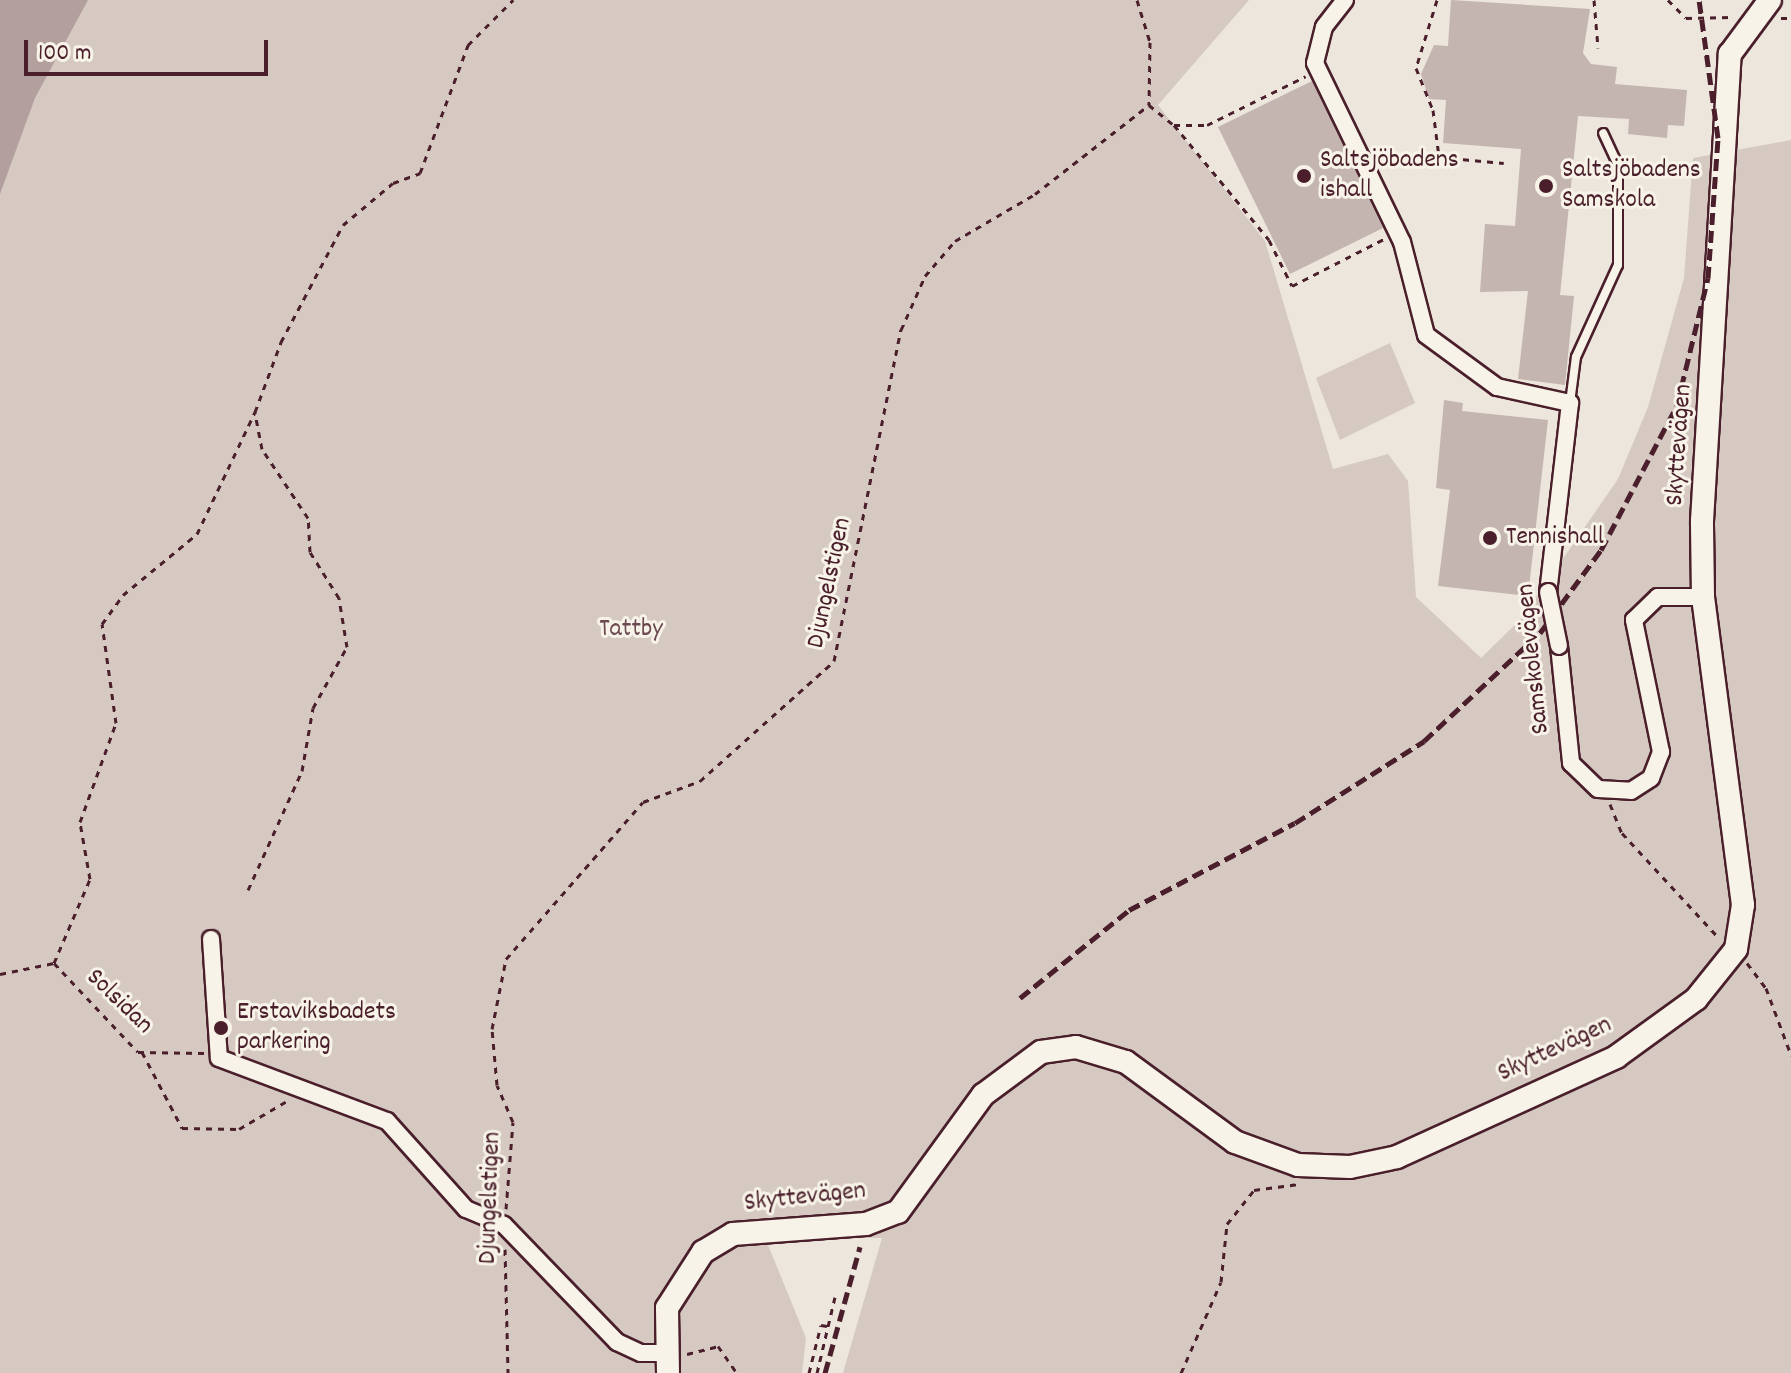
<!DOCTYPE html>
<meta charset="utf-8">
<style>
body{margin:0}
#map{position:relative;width:1791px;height:1373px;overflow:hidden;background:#ece6dd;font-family:Dekko,sans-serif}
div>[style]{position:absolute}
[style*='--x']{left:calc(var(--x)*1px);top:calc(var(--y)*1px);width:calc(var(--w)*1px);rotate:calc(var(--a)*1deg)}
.green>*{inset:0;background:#d5c9c2}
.water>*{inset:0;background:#b39f9d}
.building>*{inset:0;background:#c4b5b0}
.path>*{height:3px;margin-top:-1.5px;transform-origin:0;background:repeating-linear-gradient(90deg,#4a1f2b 0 6px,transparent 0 12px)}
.roads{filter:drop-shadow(2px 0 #4a1f2b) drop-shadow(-2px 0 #4a1f2b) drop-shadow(0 2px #4a1f2b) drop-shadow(0 -2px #4a1f2b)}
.service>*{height:8px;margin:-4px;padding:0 4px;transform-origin:4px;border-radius:4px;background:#f7f3e8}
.minor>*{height:16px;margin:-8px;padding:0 8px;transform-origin:8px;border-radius:8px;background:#f7f3e8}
.tertiary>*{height:22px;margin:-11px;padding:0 11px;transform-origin:11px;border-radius:11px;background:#f7f3e8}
.rail>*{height:5px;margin-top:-2.5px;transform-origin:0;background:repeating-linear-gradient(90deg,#4a1f2b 0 12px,transparent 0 18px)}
.bridges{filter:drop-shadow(2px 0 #4a1f2b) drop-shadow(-2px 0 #4a1f2b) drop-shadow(0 2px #4a1f2b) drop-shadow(0 -2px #4a1f2b)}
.minor-bridge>*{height:16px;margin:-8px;padding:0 8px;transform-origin:8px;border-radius:8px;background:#f7f3e8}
.dots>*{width:22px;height:22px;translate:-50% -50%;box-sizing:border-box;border:4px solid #f7f3e8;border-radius:50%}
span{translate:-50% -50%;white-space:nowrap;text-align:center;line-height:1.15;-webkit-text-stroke:6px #f7f3e8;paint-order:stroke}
.poi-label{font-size:26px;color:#4a1f2b}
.left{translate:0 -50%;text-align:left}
.street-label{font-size:26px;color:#4a1f2b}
.park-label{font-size:26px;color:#6d4a51}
.scale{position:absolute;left:24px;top:40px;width:244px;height:36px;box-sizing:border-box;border:4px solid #4a1f2b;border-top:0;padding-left:10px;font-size:24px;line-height:28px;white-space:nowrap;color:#4a1f2b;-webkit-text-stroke:6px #f7f3e8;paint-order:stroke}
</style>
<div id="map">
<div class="green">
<div style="clip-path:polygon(0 0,1249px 0,1158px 105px,1265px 241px,1333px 469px,1388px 454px,1408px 481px,1416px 597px,1481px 658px,1522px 618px,1618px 479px,1648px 407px,1684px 278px,1693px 158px,1791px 140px,1791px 1373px,843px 1373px,882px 1238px,843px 1238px,768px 1245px,806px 1338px,802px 1373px,0 1373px)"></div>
<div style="clip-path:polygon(1390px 343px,1415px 403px,1340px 440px,1316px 378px)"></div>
</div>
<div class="water">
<div style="clip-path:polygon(0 0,88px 0,35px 98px,0 194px)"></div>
</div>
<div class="building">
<div style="clip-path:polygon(1451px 0,1590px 9px,1583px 53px,1591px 64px,1617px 67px,1615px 84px,1687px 90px,1684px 126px,1668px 125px,1667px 138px,1628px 134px,1629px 119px,1578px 116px,1560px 295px,1574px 296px,1565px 385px,1518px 379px,1528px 291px,1480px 292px,1485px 224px,1515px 226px,1521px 149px,1443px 143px,1446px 100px,1429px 99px,1421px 74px,1434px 45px,1448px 46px)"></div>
<div style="clip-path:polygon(1312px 81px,1383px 228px,1290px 274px,1218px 127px)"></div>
<div style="clip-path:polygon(1444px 400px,1463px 403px,1462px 411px,1548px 420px,1528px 596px,1438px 586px,1450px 490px,1436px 488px)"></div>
</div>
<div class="path">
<div style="--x:1137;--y:0;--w:44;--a:72.8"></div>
<div style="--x:1150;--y:42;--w:63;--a:90.9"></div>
<div style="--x:1437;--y:0;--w:71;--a:107.2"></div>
<div style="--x:1416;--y:68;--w:45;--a:68"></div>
<div style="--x:1433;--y:110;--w:47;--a:82.7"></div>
<div style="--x:1439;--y:157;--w:65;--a:5.3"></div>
<div style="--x:1594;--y:0;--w:48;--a:85.2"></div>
<div style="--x:1668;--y:0;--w:25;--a:45"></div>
<div style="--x:1686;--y:18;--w:46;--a:-1.2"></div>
<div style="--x:1781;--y:18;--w:10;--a:0"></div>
<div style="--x:1174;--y:125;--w:149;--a:50.4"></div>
<div style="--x:1269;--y:240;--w:51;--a:63.4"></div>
<div style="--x:1292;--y:286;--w:103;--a:-27.1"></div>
<div style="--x:1610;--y:804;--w:31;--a:68"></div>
<div style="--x:1622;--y:833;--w:140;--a:47.3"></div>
<div style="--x:248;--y:890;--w:131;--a:-65.6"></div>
<div style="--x:302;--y:771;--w:64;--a:-80.1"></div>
<div style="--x:313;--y:708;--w:70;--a:-60.9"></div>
<div style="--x:347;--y:647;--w:50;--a:-99.3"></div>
<div style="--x:339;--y:598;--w:54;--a:-122.2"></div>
<div style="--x:310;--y:552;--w:34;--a:-93"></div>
<div style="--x:308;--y:518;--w:83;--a:-123.7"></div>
<div style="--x:262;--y:449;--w:38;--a:-101"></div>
<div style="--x:255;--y:412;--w:75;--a:-69.6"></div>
<div style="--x:281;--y:342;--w:132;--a:-62.1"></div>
<div style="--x:343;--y:225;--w:65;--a:-40"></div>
<div style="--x:393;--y:183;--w:29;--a:-20"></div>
<div style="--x:420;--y:173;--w:137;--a:-69.4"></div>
<div style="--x:468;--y:45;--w:64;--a:-45"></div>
<div style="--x:54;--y:963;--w:91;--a:-66.8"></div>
<div style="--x:90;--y:879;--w:58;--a:-100"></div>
<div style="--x:80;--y:822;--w:105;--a:-70"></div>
<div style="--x:116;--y:723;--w:100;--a:-98"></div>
<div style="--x:102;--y:624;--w:36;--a:-54"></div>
<div style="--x:123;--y:595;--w:96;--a:-39.5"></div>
<div style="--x:197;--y:534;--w:135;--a:-64.6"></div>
<div style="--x:1747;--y:963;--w:31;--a:53"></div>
<div style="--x:1766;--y:988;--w:72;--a:69.5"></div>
<div style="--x:0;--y:974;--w:55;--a:-11.5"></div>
<div style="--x:54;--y:963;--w:122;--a:46.7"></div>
<div style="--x:138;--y:1052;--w:66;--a:0.9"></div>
<div style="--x:142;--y:1052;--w:86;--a:62.2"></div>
<div style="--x:182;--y:1128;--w:57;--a:1"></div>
<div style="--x:239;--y:1129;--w:56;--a:-30.3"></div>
<div style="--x:506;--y:1209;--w:87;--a:-85.4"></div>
<div style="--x:513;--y:1122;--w:40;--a:-113.4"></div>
<div style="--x:497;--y:1085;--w:56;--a:-95.1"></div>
<div style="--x:492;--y:1029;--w:71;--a:-78.7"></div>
<div style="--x:506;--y:959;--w:208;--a:-48.9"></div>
<div style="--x:643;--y:802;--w:61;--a:-20.2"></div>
<div style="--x:700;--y:781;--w:180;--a:-41.8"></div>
<div style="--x:834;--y:661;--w:338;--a:-78.6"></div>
<div style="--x:901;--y:330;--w:59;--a:-66"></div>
<div style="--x:925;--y:276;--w:46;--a:-49.4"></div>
<div style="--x:955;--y:241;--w:93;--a:-30.4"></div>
<div style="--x:1035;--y:194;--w:145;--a:-38"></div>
<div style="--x:1149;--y:105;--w:32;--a:39"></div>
<div style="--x:1174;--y:125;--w:33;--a:0"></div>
<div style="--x:1207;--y:125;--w:110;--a:-26.3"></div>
<div style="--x:505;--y:1249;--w:124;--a:88.6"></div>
<div style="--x:687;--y:1354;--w:32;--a:-14"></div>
<div style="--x:718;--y:1346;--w:33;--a:55"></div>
<div style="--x:809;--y:1373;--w:49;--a:-76"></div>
<div style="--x:821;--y:1325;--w:6;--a:9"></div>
<div style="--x:817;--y:1373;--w:78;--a:-76.7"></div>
<div style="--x:1181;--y:1373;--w:99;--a:-66.3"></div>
<div style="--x:1221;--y:1282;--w:58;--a:-84.1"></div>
<div style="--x:1227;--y:1224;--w:43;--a:-51.5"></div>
<div style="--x:1254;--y:1190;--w:45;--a:-7.6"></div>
</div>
<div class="roads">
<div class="service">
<div style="--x:1570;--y:403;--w:46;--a:-82.6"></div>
<div style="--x:1576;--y:357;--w:101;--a:-65.5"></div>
<div style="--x:1618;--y:265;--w:100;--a:-90"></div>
<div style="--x:1618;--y:165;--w:35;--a:-115"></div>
</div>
<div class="minor">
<div style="--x:1345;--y:0;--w:34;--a:128"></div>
<div style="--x:1324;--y:27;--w:37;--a:104"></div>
<div style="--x:1315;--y:63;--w:199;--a:64.1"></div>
<div style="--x:1402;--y:242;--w:96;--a:75.5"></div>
<div style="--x:1426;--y:335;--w:88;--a:36.2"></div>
<div style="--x:1497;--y:387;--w:75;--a:12.4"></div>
<div style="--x:1570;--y:403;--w:190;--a:96.6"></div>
<div style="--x:1559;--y:646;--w:118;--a:84.1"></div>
<div style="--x:1571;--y:763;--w:37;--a:44"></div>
<div style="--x:1598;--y:789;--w:33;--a:3"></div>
<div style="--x:1631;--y:791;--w:24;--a:-33"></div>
<div style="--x:1651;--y:778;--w:28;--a:-69"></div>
<div style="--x:1661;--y:752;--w:135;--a:-101.6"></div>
<div style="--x:1634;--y:620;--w:33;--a:-44"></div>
<div style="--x:1658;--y:597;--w:45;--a:0"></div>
<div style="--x:211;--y:939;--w:119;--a:86.2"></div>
<div style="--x:219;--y:1058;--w:179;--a:20.6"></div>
<div style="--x:387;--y:1121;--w:118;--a:48.1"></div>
<div style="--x:466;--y:1209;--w:41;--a:22.8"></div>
<div style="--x:504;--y:1225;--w:163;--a:46"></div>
<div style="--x:617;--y:1342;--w:26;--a:25"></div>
<div style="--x:641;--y:1353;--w:24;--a:0"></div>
</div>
<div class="tertiary">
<div style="--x:668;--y:1373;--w:65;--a:-90.9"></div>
<div style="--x:667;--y:1308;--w:67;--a:-57.3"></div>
<div style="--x:703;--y:1252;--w:35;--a:-31"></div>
<div style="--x:733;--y:1234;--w:133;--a:-4.3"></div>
<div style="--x:866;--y:1224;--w:34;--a:-21"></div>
<div style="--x:898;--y:1212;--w:145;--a:-54"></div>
<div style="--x:983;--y:1095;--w:72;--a:-36.6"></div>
<div style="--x:1041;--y:1052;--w:35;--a:-8"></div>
<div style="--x:1076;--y:1047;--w:52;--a:16.7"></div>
<div style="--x:1126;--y:1062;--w:135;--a:36.3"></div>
<div style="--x:1235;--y:1142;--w:67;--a:20.1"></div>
<div style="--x:1298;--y:1165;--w:52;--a:2.2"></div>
<div style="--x:1350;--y:1167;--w:48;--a:-12"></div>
<div style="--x:1397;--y:1157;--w:241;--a:-24.5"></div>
<div style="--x:1616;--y:1057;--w:99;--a:-35.9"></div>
<div style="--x:1696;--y:999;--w:64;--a:-51.3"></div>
<div style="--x:1736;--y:949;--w:45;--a:-81"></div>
<div style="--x:1743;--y:905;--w:311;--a:-97.4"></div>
<div style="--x:1703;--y:597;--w:76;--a:-90.8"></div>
<div style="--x:1702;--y:521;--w:468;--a:-86.6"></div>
<div style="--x:1730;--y:54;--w:67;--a:-53.5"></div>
</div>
</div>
<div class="rail">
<div style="--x:1020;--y:998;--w:140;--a:-38.9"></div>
<div style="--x:1129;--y:910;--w:187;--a:-27.7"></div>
<div style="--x:1295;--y:823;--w:153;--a:-32.4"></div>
<div style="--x:1424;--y:741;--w:158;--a:-43"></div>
<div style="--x:1540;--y:633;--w:103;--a:-53.7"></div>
<div style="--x:1601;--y:550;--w:164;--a:-62.3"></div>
<div style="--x:1677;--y:405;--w:131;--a:-76.3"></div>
<div style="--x:1708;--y:278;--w:140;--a:-85.9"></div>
<div style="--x:1718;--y:138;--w:139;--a:-97.8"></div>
<div style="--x:825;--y:1373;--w:131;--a:-74.5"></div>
</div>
<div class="bridges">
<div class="minor-bridge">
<div style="--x:1548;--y:592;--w:55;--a:78.5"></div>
</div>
</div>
<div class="dots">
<div style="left:1304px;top:176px;background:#4a1f2b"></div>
<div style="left:1546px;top:186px;background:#4a1f2b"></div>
<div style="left:1490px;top:538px;background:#4a1f2b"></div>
<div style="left:221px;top:1028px;background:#4a1f2b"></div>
</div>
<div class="poi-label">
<span class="left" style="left:1320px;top:176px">Saltsjöbadens<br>ishall</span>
<span class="left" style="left:1562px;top:186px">Saltsjöbadens<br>Samskola</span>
<span class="left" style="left:1506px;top:538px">Tennishall</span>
<span class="left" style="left:237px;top:1028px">Erstaviksbadets<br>parkering</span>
</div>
<div class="street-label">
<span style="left:1680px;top:445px;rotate:-86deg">Skyttevägen</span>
<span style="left:830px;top:583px;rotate:-78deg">Djungelstigen</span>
<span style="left:1534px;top:659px;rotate:-96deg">Samskolevägen</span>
<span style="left:119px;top:1002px;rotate:44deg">Solsidan</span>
<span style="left:1555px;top:1050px;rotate:-25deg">Skyttevägen</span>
<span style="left:491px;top:1198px;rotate:-88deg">Djungelstigen</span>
<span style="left:805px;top:1198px;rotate:-6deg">Skyttevägen</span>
</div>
<div class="park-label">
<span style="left:631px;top:630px">Tattby</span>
</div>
<div class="scale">100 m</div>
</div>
